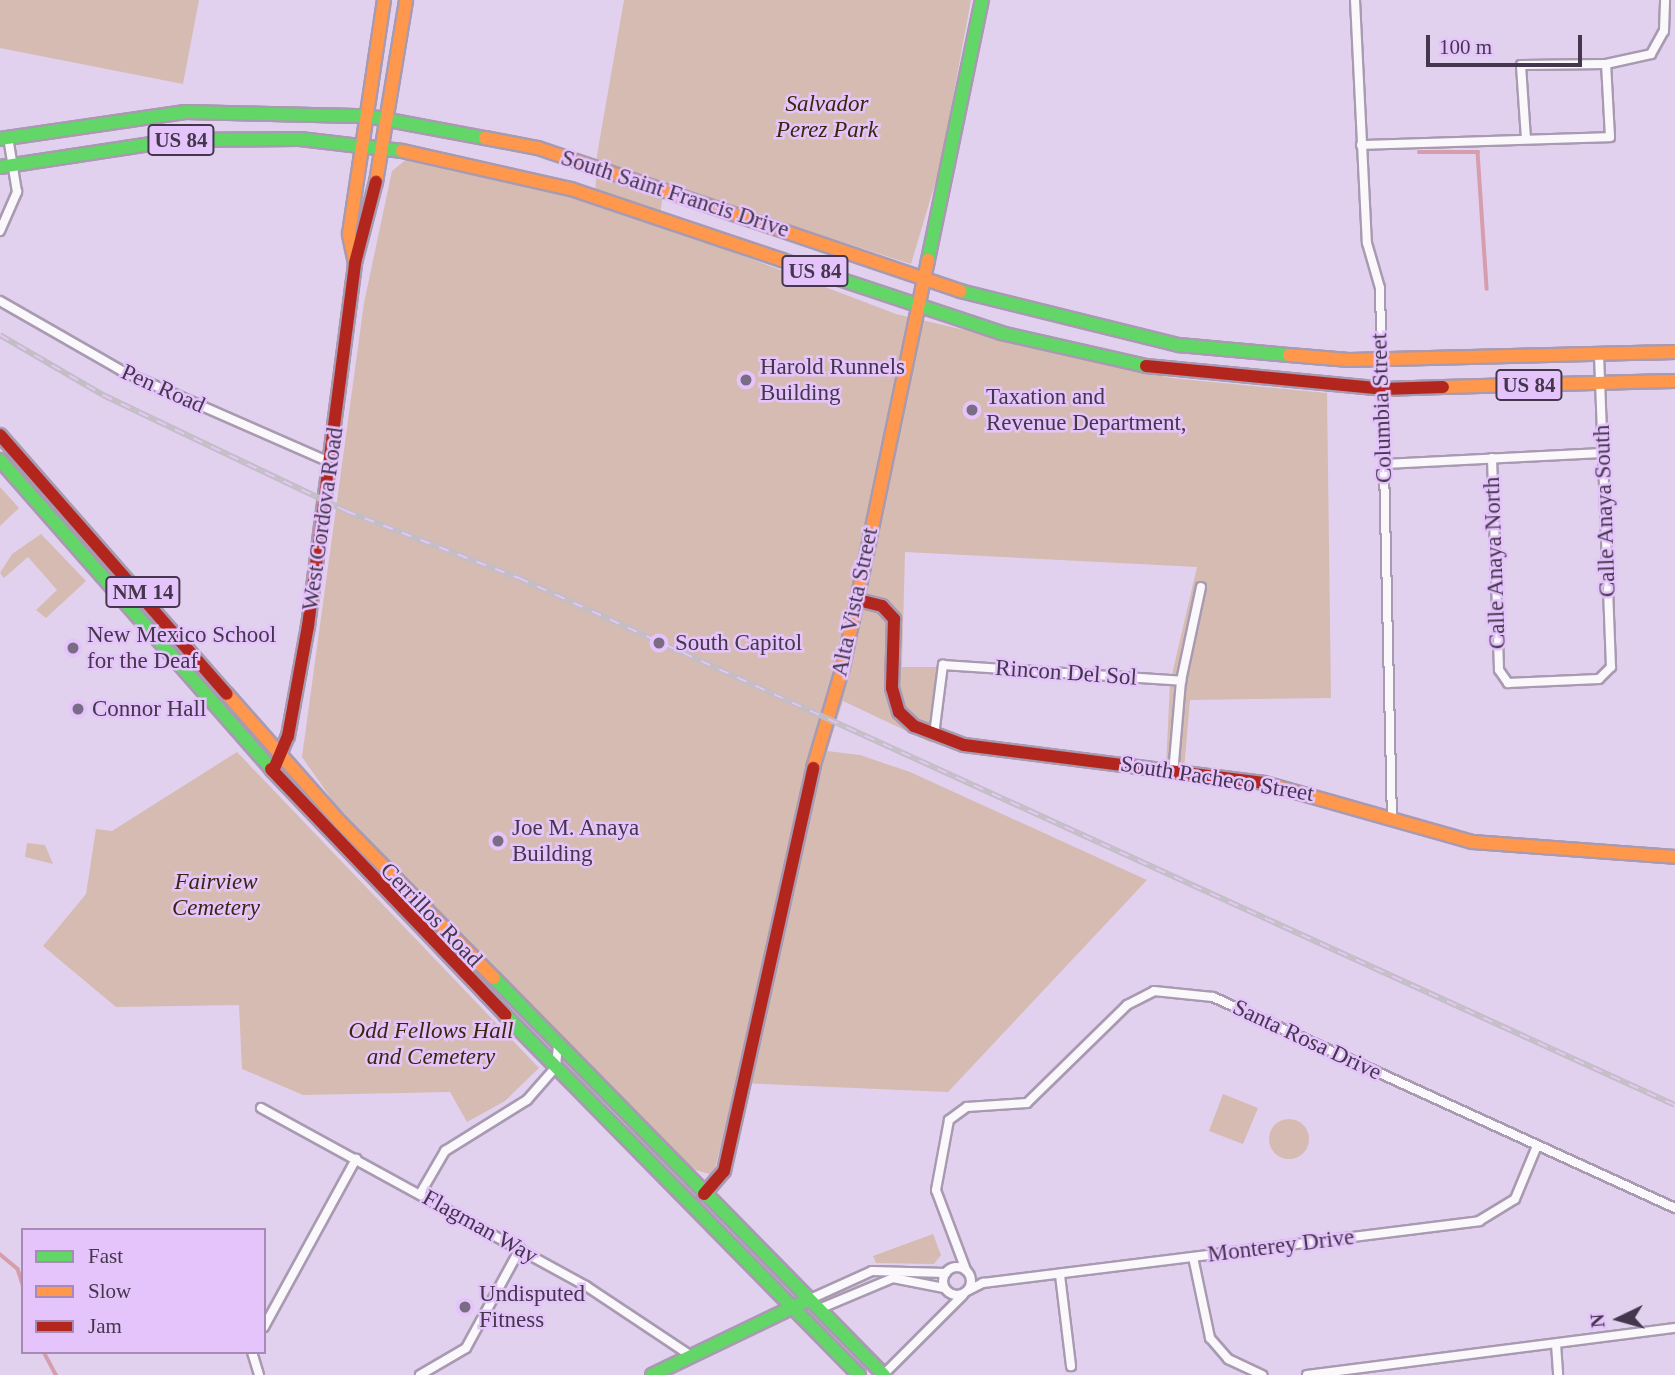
<!DOCTYPE html>
<style>
body{margin:0}
#map{position:relative;width:1675px;height:1375px;overflow:hidden;background:#e2d1ee;font-family:Georgia,serif}
div>[style]{position:absolute}
[style*='--x']{left:calc(var(--x)*1px);top:calc(var(--y)*1px);width:calc(var(--w)*1px);rotate:calc(var(--a)*1deg)}
.green>*{inset:0;background:#d5bbb2}
.round{border-radius:50%}
.stream>*{height:3.5px;margin:-1.75px;padding:0 1.75px;transform-origin:1.75px;border-radius:1.75px;background:#d69dac}
.roads{filter:drop-shadow(2px 0 #a89ab1) drop-shadow(-2px 0 #a89ab1) drop-shadow(0 2px #a89ab1) drop-shadow(0 -2px #a89ab1)}
.street>*{height:8px;margin:-4px;padding:0 4px;transform-origin:4px;border-radius:4px;background:#fbf8fc}
.street>.ring{margin:-4px;padding:0;box-sizing:content-box;background:none;border:8px solid #fbf8fc;border-radius:50%}
.fast>*{height:12px;margin:-6px;padding:0 6px;transform-origin:6px;border-radius:6px;background:#63d668}
.slow>*{height:12px;margin:-6px;padding:0 6px;transform-origin:6px;border-radius:6px;background:#ff974d}
.jam>*{height:12px;margin:-6px;padding:0 6px;transform-origin:6px;border-radius:6px;background:#b3261e}
.rail>*{height:6px;margin-top:-3px;transform-origin:0;background:repeating-linear-gradient(90deg,#e5c4fb 0 10px,#c3bec5 0 20px);box-sizing:border-box;border-block:2px solid #c3bec5}
.dots>*{width:19px;height:19px;translate:-50% -50%;box-sizing:border-box;border:4px solid #e5c4fb;border-radius:50%}
span{translate:-50% -50%;white-space:nowrap;text-align:center;line-height:1.15;-webkit-text-stroke:5px #e5c4fb;paint-order:stroke}
.shield-label span{padding:2px 5px;background:#e5c4fb;border:2px solid;border-radius:5px;-webkit-text-stroke-width:0}
.shield-label{font-size:21px;color:#44364d;font-weight:700}
.park-label{font-size:23px;color:#39260c;font-style:italic}
.street-label{font-size:23px;color:#44364d}
.poi-label{font-size:23px;color:#44364d}
.left{translate:0 -50%;text-align:left}
.legend{position:absolute;left:21px;top:1228px;width:245px;height:126px;box-sizing:border-box;background:#e5c4fb;border:2px solid #a58bb5;margin:0;padding:9px 12px;list-style:none;font-size:21px;color:#44364d}
.legend li{display:flex;align-items:center;gap:14px;height:35px}
.legend b{width:35px;border:2px solid #a58bb5}
.north{position:absolute;left:1584px;top:1284px;width:70px;height:70px;-webkit-text-stroke:5px #e5c4fb;paint-order:stroke;rotate:265deg;font-size:19px;font-weight:700;line-height:28px;text-align:center;color:#44364d}
.north::after{content:'';display:block;margin:auto;width:24px;height:32px;background:#44364d;clip-path:polygon(50% 0,100% 100%,50% 72%,0 100%)}
.scale{position:absolute;left:1426px;top:35px;width:156px;height:32px;box-sizing:border-box;border:4px solid #44364d;border-top:0;padding-left:9px;font-size:21px;line-height:24px;white-space:nowrap;color:#44364d;-webkit-text-stroke:5px #e5c4fb;paint-order:stroke}
</style>
<div id="map">
<div class="green">
<div style="clip-path:polygon(0 0,199px 0,183px 84px,0 48px)"></div>
<div style="clip-path:polygon(624px 0,971px 0,940px 167px,911px 264px,664px 185px,659px 224px,896px 314px,1171px 378px,1327px 393px,1331px 698px,1190px 700px,1184px 770px,1166px 767px,1170px 683px,1197px 567px,905px 552px,902px 667px,937px 667px,932px 743px,843px 701px,827px 751px,860px 755px,910px 772px,1147px 880px,948px 1092px,738px 1083px,713px 1175px,692px 1169px,505px 980px,335px 804px,302px 757px,364px 303px,392px 171px,408px 158px,595px 202px,597px 155px)"></div>
<div style="clip-path:polygon(0 487px,19px 508px,0 526px)"></div>
<div style="clip-path:polygon(41px 534px,86px 581px,46px 618px,36px 610px,57px 590px,28px 557px,4px 578px,0 573px,12px 554px)"></div>
<div style="clip-path:polygon(237px 752px,539px 1068px,505px 1101px,467px 1122px,450px 1092px,303px 1095px,242px 1069px,239px 1005px,116px 1007px,43px 946px,86px 894px,96px 829px,112px 831px)"></div>
<div style="clip-path:polygon(27px 843px,45px 845px,53px 864px,25px 857px)"></div>
<div style="clip-path:polygon(1223px 1094px,1258px 1108px,1243px 1144px,1209px 1131px)"></div>
<div class="round" style="left:1269px;top:1119px;width:40px;height:40px"></div>
<div style="clip-path:polygon(933px 1234px,941px 1255px,934px 1264px,876px 1263px,873px 1256px)"></div>
</div>
<div class="stream">
<div style="--x:1419;--y:152;--w:59;--a:0"></div>
<div style="--x:1478;--y:152;--w:137;--a:86.2"></div>
<div style="--x:0;--y:1254;--w:23;--a:40"></div>
<div style="--x:18;--y:1269;--w:16;--a:72"></div>
<div style="--x:44;--y:1352;--w:26;--a:62"></div>
</div>
<div class="roads">
<div class="street">
<div style="--x:1355;--y:0;--w:243;--a:87.2"></div>
<div style="--x:1367;--y:243;--w:47;--a:73.9"></div>
<div style="--x:1380;--y:288;--w:531;--a:88.71"></div>
<div style="--x:1526;--y:139;--w:74;--a:-93.9"></div>
<div style="--x:1521;--y:65;--w:85;--a:-0.7"></div>
<div style="--x:1361;--y:145;--w:249;--a:-1.8"></div>
<div style="--x:1610;--y:137;--w:73;--a:-93.1"></div>
<div style="--x:1606;--y:64;--w:46;--a:-12.5"></div>
<div style="--x:1651;--y:54;--w:26;--a:-61"></div>
<div style="--x:1664;--y:31;--w:31;--a:-88"></div>
<div style="--x:0;--y:231;--w:43;--a:-66.4"></div>
<div style="--x:17;--y:192;--w:56;--a:-99.3"></div>
<div style="--x:0;--y:301;--w:141;--a:29.8"></div>
<div style="--x:122;--y:371;--w:229;--a:23.7"></div>
<div style="--x:1492;--y:458;--w:212;--a:88.1"></div>
<div style="--x:1499;--y:670;--w:16;--a:55"></div>
<div style="--x:1508;--y:683;--w:91;--a:-2.5"></div>
<div style="--x:1599;--y:679;--w:17;--a:-45"></div>
<div style="--x:1611;--y:667;--w:313;--a:-92.2"></div>
<div style="--x:1384;--y:464;--w:219;--a:-2.9"></div>
<div style="--x:934;--y:735;--w:71;--a:-82.7"></div>
<div style="--x:943;--y:665;--w:239;--a:3.8"></div>
<div style="--x:1173;--y:774;--w:93;--a:-85.1"></div>
<div style="--x:1181;--y:681;--w:96;--a:-78"></div>
<div style="--x:261;--y:1108;--w:371;--a:28.7"></div>
<div style="--x:586;--y:1286;--w:128;--a:33.6"></div>
<div style="--x:420;--y:1194;--w:50;--a:-59.8"></div>
<div style="--x:445;--y:1151;--w:97;--a:-31.9"></div>
<div style="--x:527;--y:1100;--w:44;--a:-48.7"></div>
<div style="--x:556;--y:1067;--w:22;--a:-85"></div>
<div style="--x:1193;--y:1257;--w:83;--a:78.1"></div>
<div style="--x:1210;--y:1338;--w:28;--a:49"></div>
<div style="--x:1228;--y:1359;--w:38;--a:25"></div>
<div class="ring" style="left:943px;top:1267px;width:20px;height:20px"></div>
<div style="--x:966;--y:1270;--w:85;--a:-110.6"></div>
<div style="--x:936;--y:1190;--w:71;--a:-79.5"></div>
<div style="--x:949;--y:1120;--w:22;--a:-36"></div>
<div style="--x:967;--y:1107;--w:60;--a:-3.8"></div>
<div style="--x:1027;--y:1103;--w:140;--a:-44.4"></div>
<div style="--x:1127;--y:1005;--w:30;--a:-27"></div>
<div style="--x:1154;--y:991;--w:59;--a:5.8"></div>
<div style="--x:1213;--y:997;--w:508;--a:24.55"></div>
<div style="--x:1060;--y:1275;--w:92;--a:83.1"></div>
<div style="--x:969;--y:1290;--w:16;--a:-27"></div>
<div style="--x:983;--y:1283;--w:500;--a:-7.1"></div>
<div style="--x:1479;--y:1221;--w:42;--a:-31.4"></div>
<div style="--x:1515;--y:1199;--w:57;--a:-67.5"></div>
<div style="--x:808;--y:1300;--w:70;--a:-24.4"></div>
<div style="--x:872;--y:1271;--w:74;--a:1.5"></div>
<div style="--x:819;--y:1309;--w:80;--a:-22.7"></div>
<div style="--x:893;--y:1278;--w:52;--a:11.1"></div>
<div style="--x:264;--y:1327;--w:192;--a:-61.3"></div>
<div style="--x:1556;--y:1344;--w:31;--a:86"></div>
<div style="--x:252;--y:1352;--w:24;--a:73"></div>
<div style="--x:420;--y:1375;--w:53;--a:-30.4"></div>
<div style="--x:466;--y:1348;--w:113;--a:-61.4"></div>
<div style="--x:883;--y:1375;--w:113;--a:-45"></div>
<div style="--x:1307;--y:1375;--w:371;--a:-7.3"></div>
</div>
<div class="fast">
<div style="--x:0;--y:139;--w:187;--a:-8.3"></div>
<div style="--x:185;--y:112;--w:182;--a:1.3"></div>
<div style="--x:367;--y:116;--w:120;--a:10.6"></div>
<div style="--x:0;--y:167;--w:178;--a:-8.7"></div>
<div style="--x:176;--y:140;--w:124;--a:-0.5"></div>
<div style="--x:300;--y:139;--w:103;--a:6.7"></div>
<div style="--x:782;--y:260;--w:231;--a:18.4"></div>
<div style="--x:1001;--y:333;--w:149;--a:12.8"></div>
<div style="--x:928;--y:260;--w:266;--a:-78.3"></div>
<div style="--x:960;--y:291;--w:226;--a:13.9"></div>
<div style="--x:1179;--y:345;--w:110;--a:5.2"></div>
<div style="--x:0;--y:460;--w:411;--a:48.7"></div>
<div style="--x:494;--y:978;--w:557;--a:45.51"></div>
<div style="--x:505;--y:1015;--w:505;--a:45.48"></div>
<div style="--x:652;--y:1375;--w:173;--a:-25.7"></div>
</div>
<div class="slow">
<div style="--x:485;--y:138;--w:54;--a:10.7"></div>
<div style="--x:538;--y:148;--w:446;--a:18.7"></div>
<div style="--x:402;--y:151;--w:173;--a:12.7"></div>
<div style="--x:571;--y:189;--w:223;--a:18.6"></div>
<div style="--x:376;--y:182;--w:184;--a:-80.6"></div>
<div style="--x:355;--y:263;--w:30;--a:-102"></div>
<div style="--x:349;--y:234;--w:237;--a:-81.5"></div>
<div style="--x:1289;--y:355;--w:60;--a:4.8"></div>
<div style="--x:1349;--y:360;--w:326;--a:-1.4"></div>
<div style="--x:1443;--y:387;--w:232;--a:-1.5"></div>
<div style="--x:227;--y:694;--w:171;--a:48.6"></div>
<div style="--x:340;--y:822;--w:219;--a:45.4"></div>
<div style="--x:813;--y:768;--w:105;--a:-73.5"></div>
<div style="--x:843;--y:667;--w:416;--a:-78.2"></div>
<div style="--x:1264;--y:783;--w:216;--a:15.8"></div>
<div style="--x:1472;--y:842;--w:204;--a:4.2"></div>
</div>
<div class="jam">
<div style="--x:1146;--y:366;--w:238;--a:5.5"></div>
<div style="--x:1383;--y:389;--w:60;--a:-1.9"></div>
<div style="--x:0;--y:435;--w:344;--a:48.8"></div>
<div style="--x:858;--y:600;--w:25;--a:14"></div>
<div style="--x:882;--y:606;--w:18;--a:47"></div>
<div style="--x:894;--y:619;--w:69;--a:91.7"></div>
<div style="--x:892;--y:688;--w:25;--a:74"></div>
<div style="--x:899;--y:712;--w:21;--a:43"></div>
<div style="--x:914;--y:726;--w:53;--a:20.8"></div>
<div style="--x:964;--y:745;--w:302;--a:7.2"></div>
<div style="--x:271;--y:769;--w:340;--a:46.4"></div>
<div style="--x:273;--y:771;--w:38;--a:-67"></div>
<div style="--x:288;--y:736;--w:112;--a:-79.7"></div>
<div style="--x:308;--y:626;--w:366;--a:-82.6"></div>
<div style="--x:355;--y:263;--w:84;--a:-75.5"></div>
<div style="--x:704;--y:1194;--w:30;--a:-49"></div>
<div style="--x:724;--y:1171;--w:413;--a:-77.5"></div>
</div>
</div>
<div class="rail">
<div style="--x:0;--y:335;--w:119;--a:30.2"></div>
<div style="--x:103;--y:395;--w:269;--a:25.5"></div>
<div style="--x:346;--y:511;--w:186;--a:21.2"></div>
<div style="--x:519;--y:578;--w:1270;--a:24.51"></div>
</div>
<div class="dots">
<div style="left:746px;top:380px;background:#7b6c85"></div>
<div style="left:972px;top:410px;background:#7b6c85"></div>
<div style="left:659px;top:643px;background:#7b6c85"></div>
<div style="left:73px;top:648px;background:#7b6c85"></div>
<div style="left:78px;top:709px;background:#7b6c85"></div>
<div style="left:498px;top:841px;background:#7b6c85"></div>
<div style="left:465px;top:1307px;background:#7b6c85"></div>
</div>
<div class="shield-label">
<span style="left:181px;top:140px">US 84</span>
<span style="left:815px;top:271px">US 84</span>
<span style="left:1529px;top:385px">US 84</span>
<span style="left:143px;top:592px">NM 14</span>
</div>
<div class="park-label">
<span style="left:827px;top:117px">Salvador<br>Perez Park</span>
<span style="left:216px;top:895px">Fairview<br>Cemetery</span>
<span style="left:431px;top:1044px">Odd Fellows Hall<br>and Cemetery</span>
</div>
<div class="street-label">
<span style="left:675px;top:194px;rotate:18deg">South Saint Francis Drive</span>
<span style="left:163px;top:389px;rotate:24deg">Pen Road</span>
<span style="left:1382px;top:408px;rotate:-92deg">Columbia Street</span>
<span style="left:1605px;top:511px;rotate:-92deg">Calle Anaya South</span>
<span style="left:323px;top:519px;rotate:-82deg">West Cordova Road</span>
<span style="left:1495px;top:563px;rotate:-92deg">Calle Anaya North</span>
<span style="left:855px;top:602px;rotate:-78deg">Alta Vista Street</span>
<span style="left:1066px;top:673px;rotate:4deg">Rincon Del Sol</span>
<span style="left:1217px;top:779px;rotate:9deg">South Pacheco Street</span>
<span style="left:431px;top:915px;rotate:46deg">Cerrillos Road</span>
<span style="left:1307px;top:1040px;rotate:25deg">Santa Rosa Drive</span>
<span style="left:480px;top:1227px;rotate:29deg">Flagman Way</span>
<span style="left:1281px;top:1246px;rotate:-7deg">Monterey Drive</span>
</div>
<div class="poi-label">
<span class="left" style="left:760px;top:380px">Harold Runnels<br>Building</span>
<span class="left" style="left:986px;top:410px">Taxation and<br>Revenue Department,</span>
<span class="left" style="left:87px;top:648px">New Mexico School<br>for the Deaf</span>
<span class="left" style="left:675px;top:643px">South Capitol</span>
<span class="left" style="left:92px;top:709px">Connor Hall</span>
<span class="left" style="left:512px;top:841px">Joe M. Anaya<br>Building</span>
<span class="left" style="left:479px;top:1307px">Undisputed<br>Fitness</span>
</div>
<ul class="legend">
<li><b style="height:9px;background:#63d668"></b>Fast</li>
<li><b style="height:9px;background:#ff974d"></b>Slow</li>
<li><b style="height:9px;background:#b3261e"></b>Jam</li>
</ul>
<div class="north">N</div>
<div class="scale">100 m</div>
</div>
